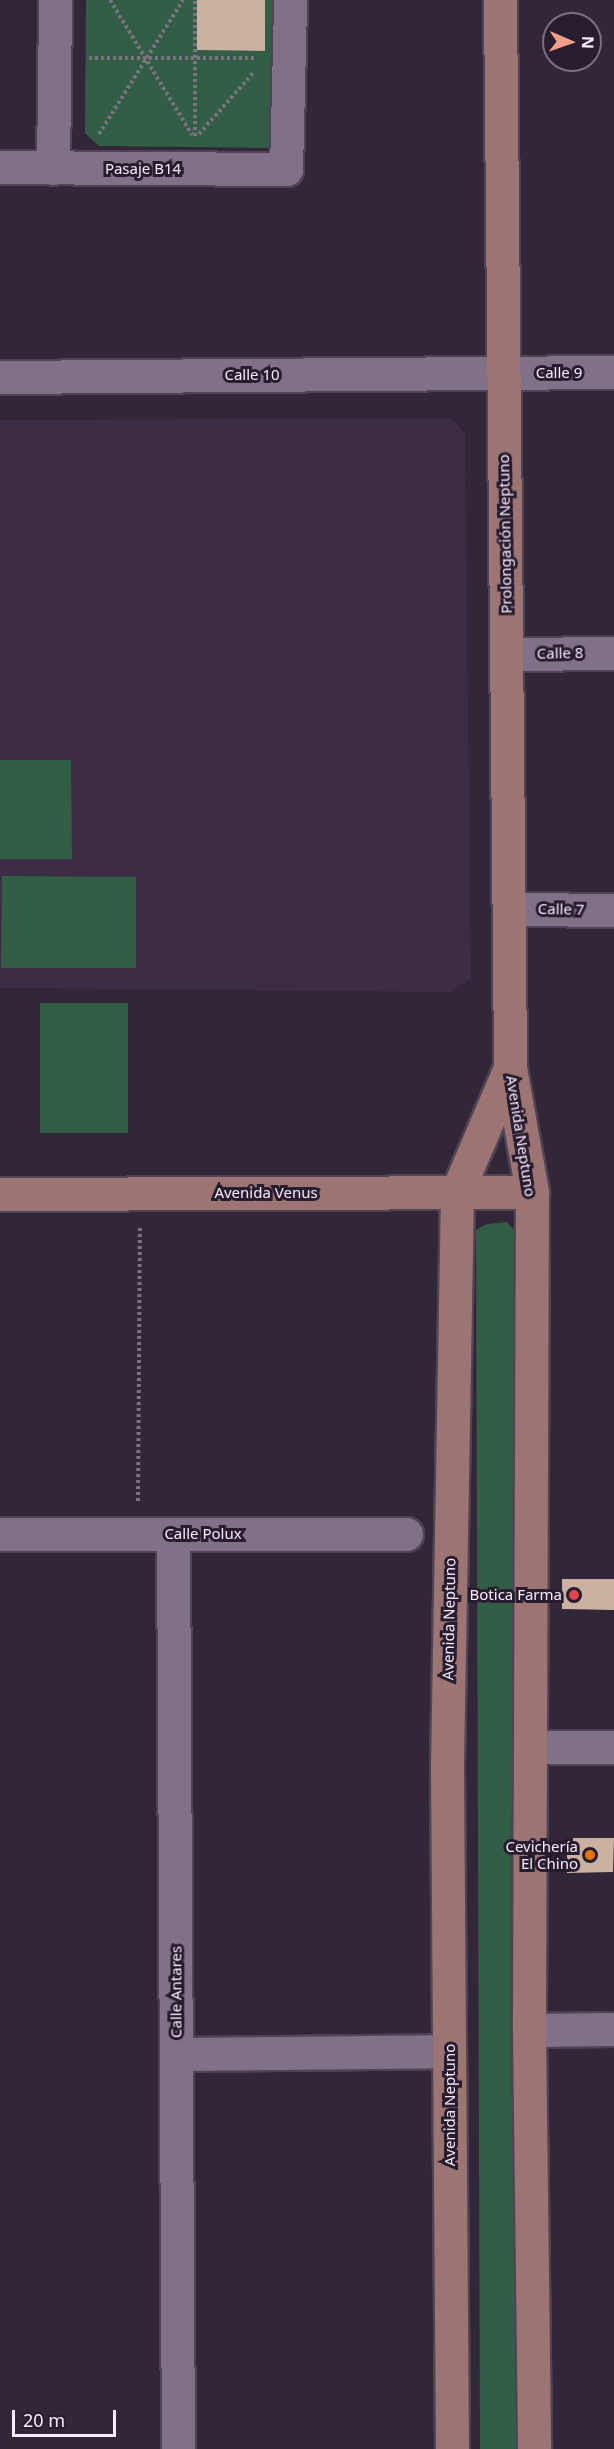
<!DOCTYPE html>
<meta charset="utf-8">
<style>
body{margin:0}
#map{position:relative;width:614px;height:2449px;overflow:hidden;background:#322639;font-family:"Noto Sans",sans-serif}
div>[style]{position:absolute}
[style*='--x']{left:calc(var(--x)*1px);top:calc(var(--y)*1px);width:calc(var(--w)*1px);rotate:calc(var(--a)*1deg)}
.built>*{inset:0;background:#3c2c45}
.green>*{inset:0;background:#325e46}
.building>*{inset:0;background:#cbb2a0}
.path>*{height:4px;margin-top:-2px;transform-origin:0;background:repeating-linear-gradient(90deg,#7c7282 0 3px,transparent 0 6px)}
.roads{filter:drop-shadow(2px 0 #4f4454) drop-shadow(-2px 0 #4f4454) drop-shadow(0 2px #4f4454) drop-shadow(0 -2px #4f4454)}
.street>*{height:33px;margin:-16.5px;padding:0 16.5px;transform-origin:16.5px;border-radius:16.5px;background:#807188}
.secondary>*{height:33px;margin:-16.5px;padding:0 16.5px;transform-origin:16.5px;border-radius:16.5px;background:#9c7473}
.dots>*{width:16px;height:16px;translate:-50% -50%;box-sizing:border-box;border:3px solid #281c2f;border-radius:50%}
span{translate:-50% -50%;white-space:nowrap;text-align:center;line-height:1.15;-webkit-text-stroke:6px #281c2f;paint-order:stroke}
.street-label{font-size:15px;color:#f5edfa}
.poi-label{font-size:15px;color:#f5edfa}
.right{translate:-100% -50%;text-align:right}
.north{position:absolute;left:542px;top:12px;width:60px;height:60px;box-sizing:border-box;background:#281c2f;border:2px solid #7a7080;border-radius:50%;rotate:92deg;font-size:16px;font-weight:700;line-height:24px;text-align:center;color:#f5edfa}
.north::after{content:'';display:block;margin:auto;width:21px;height:27px;background:#f49e89;clip-path:polygon(50% 0,100% 100%,50% 72%,0 100%)}
.scale{position:absolute;left:12px;top:2410px;width:104px;height:27px;box-sizing:border-box;border:3px solid #f5edfa;border-top:0;padding-left:8px;font-size:18px;line-height:21px;white-space:nowrap;color:#f5edfa;-webkit-text-stroke:4px #281c2f;paint-order:stroke}
</style>
<div id="map">
<div class="built">
<div style="clip-path:polygon(450px 418px,465px 433px,471px 979px,451px 992px,0 988px,0 420px)"></div>
</div>
<div class="green">
<div style="clip-path:polygon(86px 0,283px 0,278px 139px,267px 148px,99px 146px,85px 133px)"></div>
<div style="clip-path:polygon(0 760px,71px 760px,72px 859px,0 859px)"></div>
<div style="clip-path:polygon(2px 876px,136px 877px,136px 968px,1px 968px)"></div>
<div style="clip-path:polygon(40px 1003px,128px 1003px,128px 1133px,40px 1133px)"></div>
<div style="clip-path:polygon(507px 1222px,514px 1230px,516px 2449px,480px 2449px,476px 1230px,487px 1224px)"></div>
</div>
<div class="building">
<div style="clip-path:polygon(197px 0,265px 0,265px 51px,197px 50px)"></div>
<div style="clip-path:polygon(562px 1579px,614px 1579px,614px 1610px,562px 1609px)"></div>
<div style="clip-path:polygon(567px 1838px,614px 1838px,613px 1872px,567px 1873px)"></div>
</div>
<div class="path">
<div style="--x:110;--y:0;--w:158;--a:58.7"></div>
<div style="--x:89;--y:58;--w:168;--a:0"></div>
<div style="--x:99;--y:134;--w:158;--a:-57.9"></div>
<div style="--x:199;--y:134;--w:83;--a:-48.4"></div>
<div style="--x:195;--y:136;--w:136;--a:-90"></div>
<div style="--x:138;--y:1501;--w:274;--a:-89.6"></div>
</div>
<div class="roads">
<div class="street">
<div style="--x:0;--y:167;--w:286;--a:0.4"></div>
<div style="--x:286;--y:169;--w:169;--a:-88.6"></div>
<div style="--x:53;--y:168;--w:168;--a:-89.3"></div>
<div style="--x:0;--y:377;--w:614;--a:-0.47"></div>
<div style="--x:506;--y:654;--w:108;--a:-0.5"></div>
<div style="--x:509;--y:909;--w:105;--a:0.5"></div>
<div style="--x:0;--y:1534;--w:406;--a:0"></div>
<div style="--x:173;--y:1534;--w:915;--a:89.69"></div>
<div style="--x:530;--y:1747;--w:84;--a:0"></div>
<div style="--x:529;--y:2030;--w:85;--a:-0.7"></div>
<div style="--x:176;--y:2054;--w:273;--a:-0.6"></div>
</div>
<div class="secondary">
<div style="--x:500;--y:0;--w:1068;--a:89.46"></div>
<div style="--x:510;--y:1068;--w:126;--a:79.9"></div>
<div style="--x:532;--y:1192;--w:838;--a:90.21"></div>
<div style="--x:529;--y:2030;--w:419;--a:89.3"></div>
<div style="--x:0;--y:1194;--w:532;--a:-0.22"></div>
<div style="--x:452;--y:2449;--w:684;--a:-90.42"></div>
<div style="--x:447;--y:1765;--w:573;--a:-89"></div>
<div style="--x:457;--y:1192;--w:135;--a:-66.9"></div>
</div>
</div>
<div class="dots">
<div style="left:574px;top:1595px;background:#e0444e"></div>
<div style="left:590px;top:1855px;background:#e8710a"></div>
</div>
<div class="street-label">
<span style="left:143px;top:169px">Pasaje B14</span>
<span style="left:559px;top:373px">Calle 9</span>
<span style="left:252px;top:375px">Calle 10</span>
<span style="left:505px;top:534px;rotate:-91deg">Prolongación Neptuno</span>
<span style="left:560px;top:653px;rotate:-1deg">Calle 8</span>
<span style="left:561px;top:909px;rotate:1deg">Calle 7</span>
<span style="left:521px;top:1136px;rotate:81deg">Avenida Neptuno</span>
<span style="left:266px;top:1193px">Avenida Venus</span>
<span style="left:203px;top:1534px">Calle Polux</span>
<span style="left:449px;top:1619px;rotate:-89deg">Avenida Neptuno</span>
<span style="left:176px;top:1992px;rotate:-90deg">Calle Antares</span>
<span style="left:450px;top:2105px;rotate:-90deg">Avenida Neptuno</span>
</div>
<div class="poi-label">
<span class="right" style="left:562px;top:1595px">Botica Farma</span>
<span class="right" style="left:578px;top:1855px">Cevichería<br>El Chino</span>
</div>
<div class="north">N</div>
<div class="scale">20 m</div>
</div>
